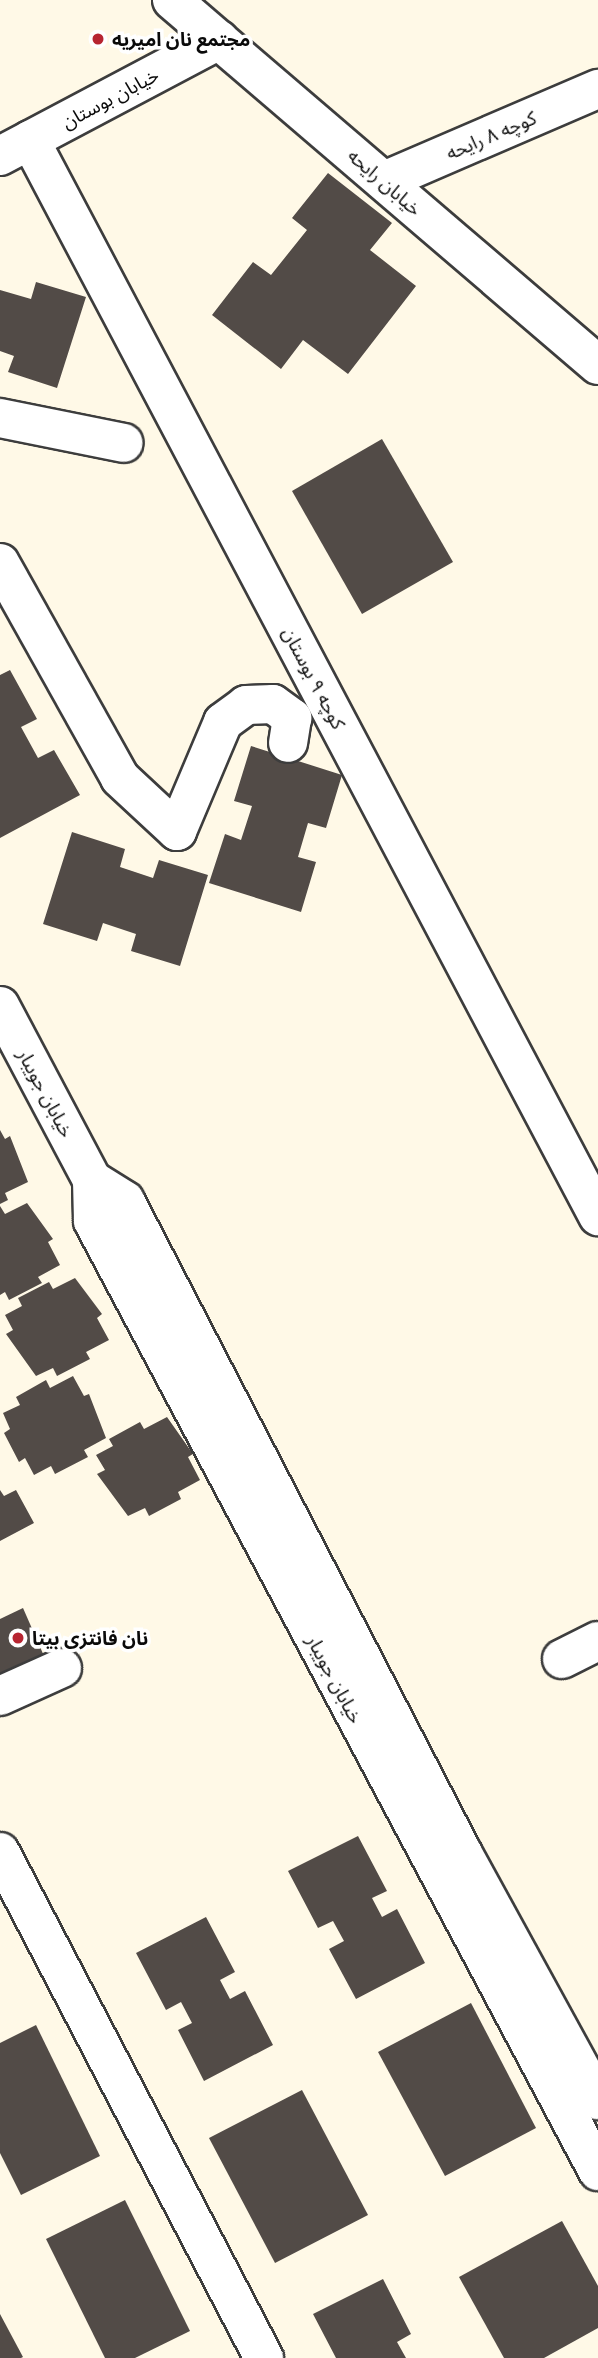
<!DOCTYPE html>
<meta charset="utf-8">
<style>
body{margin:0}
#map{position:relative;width:598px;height:2358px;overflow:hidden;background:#fff9e7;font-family:"Playfair Display","Noto Sans Arabic",serif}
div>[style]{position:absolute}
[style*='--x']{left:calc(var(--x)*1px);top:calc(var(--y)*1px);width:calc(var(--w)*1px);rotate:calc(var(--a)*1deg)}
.building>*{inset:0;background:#524b47}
.roads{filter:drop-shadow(2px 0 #3d3d3d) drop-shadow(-2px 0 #3d3d3d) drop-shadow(0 2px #3d3d3d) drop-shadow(0 -2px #3d3d3d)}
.minor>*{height:38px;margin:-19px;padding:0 19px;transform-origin:19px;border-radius:19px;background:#fff}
.tertiary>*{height:38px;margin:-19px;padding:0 19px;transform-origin:19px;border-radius:19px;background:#fff}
.dots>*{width:19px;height:19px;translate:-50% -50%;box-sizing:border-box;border:4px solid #fff;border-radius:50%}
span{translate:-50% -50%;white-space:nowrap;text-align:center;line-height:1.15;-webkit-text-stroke:7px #fff;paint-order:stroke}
.poi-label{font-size:19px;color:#0a0a0a;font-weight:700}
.left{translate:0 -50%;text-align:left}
.street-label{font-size:19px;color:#0a0a0a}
</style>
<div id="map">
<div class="building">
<div style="clip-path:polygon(328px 173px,392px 223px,370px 250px,416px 286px,348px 374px,303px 340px,281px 369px,212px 315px,253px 262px,271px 275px,307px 230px,292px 218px)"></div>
<div style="clip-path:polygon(36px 282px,86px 297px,57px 388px,8px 372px,14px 356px,0 351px,0 290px,31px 299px)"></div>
<div style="clip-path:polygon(382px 439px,453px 562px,362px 614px,292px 491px)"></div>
<div style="clip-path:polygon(10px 670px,37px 719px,21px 727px,38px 758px,54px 750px,80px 795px,0 838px,0 675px)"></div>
<div style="clip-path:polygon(251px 746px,342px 775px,326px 828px,308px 823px,298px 857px,316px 862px,301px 912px,209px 883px,225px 834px,241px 840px,252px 806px,234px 801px)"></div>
<div style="clip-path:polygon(72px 832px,125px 849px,120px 867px,153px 878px,159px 860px,208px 875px,180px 966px,131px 951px,136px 934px,103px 923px,97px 941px,43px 924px)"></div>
<div style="clip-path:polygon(0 1130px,5px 1139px,10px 1136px,28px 1182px,5px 1193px,8px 1200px,0 1204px)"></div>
<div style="clip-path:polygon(27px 1203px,53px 1239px,48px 1242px,60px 1265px,38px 1277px,42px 1283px,9px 1300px,5px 1292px,0 1295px,0 1206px,5px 1214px)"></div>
<div style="clip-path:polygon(75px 1278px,102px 1314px,97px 1318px,109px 1340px,86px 1352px,90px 1359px,57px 1376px,53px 1368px,36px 1376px,6px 1334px,13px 1330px,5px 1315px,22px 1306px,18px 1298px,49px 1282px,53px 1289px)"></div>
<div style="clip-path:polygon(73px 1376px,84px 1396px,89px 1394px,106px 1438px,84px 1450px,88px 1457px,55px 1474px,51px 1466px,34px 1475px,25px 1458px,19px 1462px,4px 1433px,10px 1429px,3px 1413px,20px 1405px,16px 1397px,46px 1380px,50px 1388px)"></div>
<div style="clip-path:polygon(167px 1417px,193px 1454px,188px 1457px,200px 1480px,178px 1492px,181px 1499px,149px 1516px,145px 1508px,128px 1516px,97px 1474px,105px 1470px,96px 1455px,113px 1446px,109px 1439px,140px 1422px,144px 1429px)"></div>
<div style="clip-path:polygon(0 1490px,4px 1496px,16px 1490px,34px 1523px,0 1541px)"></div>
<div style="clip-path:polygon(23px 1608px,44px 1656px,0 1678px,0 1619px)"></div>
<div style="clip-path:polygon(358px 1836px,387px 1891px,372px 1898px,382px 1917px,397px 1909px,425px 1963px,356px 1999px,329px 1949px,344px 1941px,333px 1921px,318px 1928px,288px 1871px)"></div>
<div style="clip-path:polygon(206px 1917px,235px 1972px,220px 1980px,230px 1999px,245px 1991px,273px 2045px,204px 2081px,178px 2030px,192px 2023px,181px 2002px,166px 2010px,136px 1953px)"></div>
<div style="clip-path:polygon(471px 2003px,536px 2128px,445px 2176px,378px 2052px)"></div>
<div style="clip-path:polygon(36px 2025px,100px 2156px,21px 2195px,0 2153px,0 2043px)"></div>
<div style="clip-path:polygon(302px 2090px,368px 2215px,275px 2263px,209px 2138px)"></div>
<div style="clip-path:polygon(125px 2200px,190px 2331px,135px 2358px,105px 2358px,46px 2239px)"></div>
<div style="clip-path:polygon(562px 2221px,598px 2286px,598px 2328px,544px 2358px,504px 2358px,459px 2277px)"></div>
<div style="clip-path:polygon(383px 2279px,411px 2334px,397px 2342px,406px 2358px,336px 2358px,313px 2314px)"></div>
<div style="clip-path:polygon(0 2314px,23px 2357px,21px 2358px,0 2358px)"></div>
</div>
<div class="roads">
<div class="minor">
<div style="--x:30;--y:140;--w:1217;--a:62.17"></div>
<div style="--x:384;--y:181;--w:233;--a:-23.3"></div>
<div style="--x:0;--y:418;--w:126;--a:11.4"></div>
<div style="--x:0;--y:563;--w:246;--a:60.8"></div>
<div style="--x:120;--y:778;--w:78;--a:42.9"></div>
<div style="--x:177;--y:831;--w:118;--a:-67.1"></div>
<div style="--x:223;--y:722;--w:29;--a:-36"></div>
<div style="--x:246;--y:705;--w:27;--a:-2"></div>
<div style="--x:273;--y:704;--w:24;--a:36"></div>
<div style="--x:292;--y:718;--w:25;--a:99"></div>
<div style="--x:562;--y:1659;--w:40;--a:-26.6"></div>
<div style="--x:0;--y:1696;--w:68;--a:-24.3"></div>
<div style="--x:0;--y:1852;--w:571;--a:62.45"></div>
</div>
<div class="tertiary">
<div style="--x:172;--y:0;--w:561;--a:40.59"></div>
<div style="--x:0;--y:156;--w:248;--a:-27.9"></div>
<div style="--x:0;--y:1006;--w:197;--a:62.1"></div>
<div style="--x:92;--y:1180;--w:41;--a:88.6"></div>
<div style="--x:93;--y:1221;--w:1076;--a:62.01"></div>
<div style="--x:92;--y:1180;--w:39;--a:32"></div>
<div style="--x:125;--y:1201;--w:733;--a:62.63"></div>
<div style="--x:462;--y:1852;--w:283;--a:61.3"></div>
</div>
</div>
<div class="dots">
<div style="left:98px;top:39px;background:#b72531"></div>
<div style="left:18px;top:1638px;background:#b72531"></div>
</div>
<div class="poi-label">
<span class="left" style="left:112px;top:39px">مجتمع نان امیریه</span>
<span class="left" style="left:32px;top:1638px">نان فانتزی بیتا</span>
</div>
<div class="street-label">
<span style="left:110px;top:98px;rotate:-28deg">خیابان بوستان</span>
<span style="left:491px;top:135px;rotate:-23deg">کوچه ۸ رایحه</span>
<span style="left:385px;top:182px;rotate:41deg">خیابان رایحه</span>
<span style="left:314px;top:678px;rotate:62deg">کوچه ۹ بوستان</span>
<span style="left:46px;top:1093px;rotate:62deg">خیابان جویبار</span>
<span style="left:335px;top:1679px;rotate:62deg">خیابان جویبار</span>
</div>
</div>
